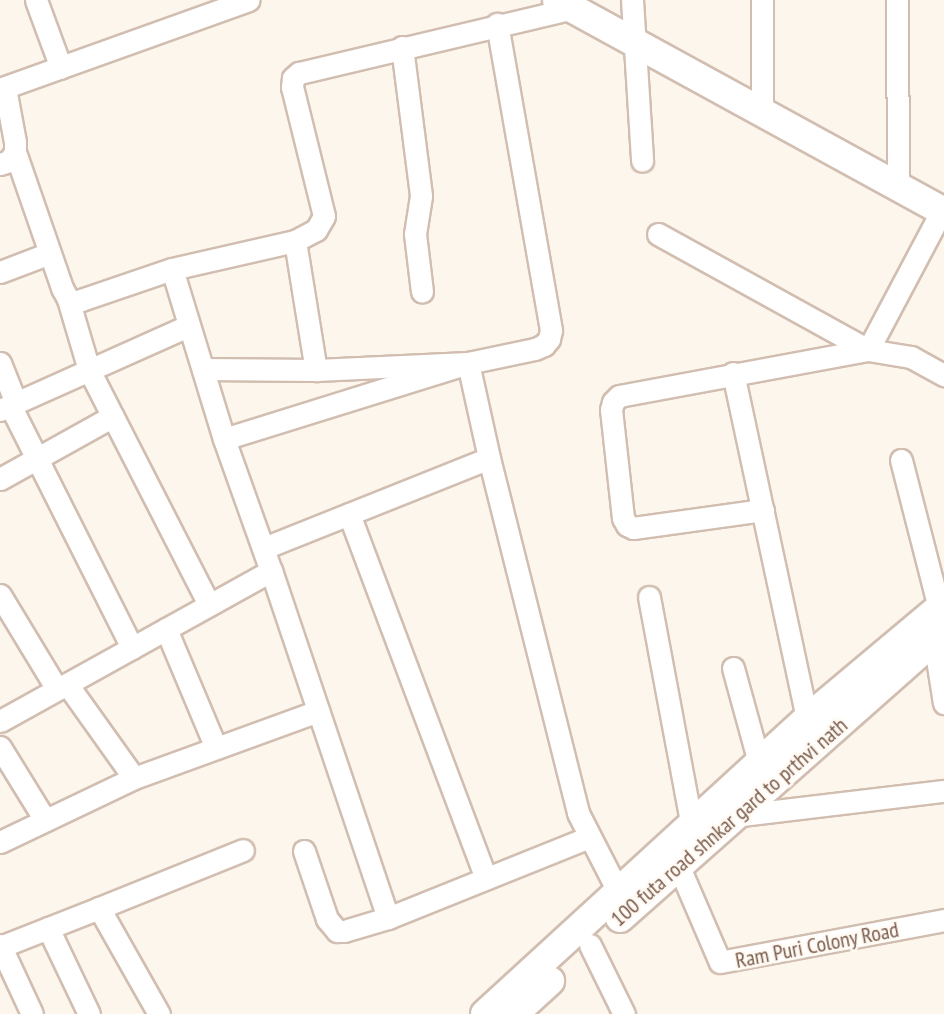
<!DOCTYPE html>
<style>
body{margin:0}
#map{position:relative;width:944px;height:1014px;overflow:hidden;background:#fdf6ec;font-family:"PT Sans Narrow",sans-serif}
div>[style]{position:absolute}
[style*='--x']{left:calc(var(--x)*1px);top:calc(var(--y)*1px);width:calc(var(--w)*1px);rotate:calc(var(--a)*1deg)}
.roads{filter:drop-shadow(2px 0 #d1beb0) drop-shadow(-2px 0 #d1beb0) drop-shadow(0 2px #d1beb0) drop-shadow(0 -2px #d1beb0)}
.street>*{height:21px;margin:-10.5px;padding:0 10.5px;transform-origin:10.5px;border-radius:10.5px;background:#fff}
.secondary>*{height:28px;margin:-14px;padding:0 14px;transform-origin:14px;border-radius:14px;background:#fff}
span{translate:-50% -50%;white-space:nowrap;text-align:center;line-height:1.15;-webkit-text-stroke:5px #fffaf3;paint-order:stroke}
.street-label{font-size:22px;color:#7a5c4d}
</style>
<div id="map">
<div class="roads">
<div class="street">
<div style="--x:36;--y:0;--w:72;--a:69.8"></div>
<div style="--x:632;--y:0;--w:161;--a:86.4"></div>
<div style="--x:762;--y:0;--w:113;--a:90"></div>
<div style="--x:897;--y:0;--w:187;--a:89.7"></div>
<div style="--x:402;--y:47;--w:150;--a:82.7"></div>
<div style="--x:421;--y:196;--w:38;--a:99"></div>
<div style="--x:415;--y:234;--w:58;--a:83.1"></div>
<div style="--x:0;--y:89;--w:264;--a:-19.7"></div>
<div style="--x:15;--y:152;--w:144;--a:70.9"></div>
<div style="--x:62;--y:288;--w:13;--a:61"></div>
<div style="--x:68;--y:299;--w:7;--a:27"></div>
<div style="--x:74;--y:302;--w:7;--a:-16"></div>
<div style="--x:81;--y:300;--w:96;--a:-18.8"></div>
<div style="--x:172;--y:269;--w:126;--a:-12.8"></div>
<div style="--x:295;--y:241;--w:24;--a:-28"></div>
<div style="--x:316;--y:230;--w:16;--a:-60"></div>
<div style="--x:324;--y:216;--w:133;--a:-103.9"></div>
<div style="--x:292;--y:87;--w:9;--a:-84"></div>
<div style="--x:293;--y:78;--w:8;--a:-40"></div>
<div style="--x:299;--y:73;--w:278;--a:-13.3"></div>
<div style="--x:0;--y:164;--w:9;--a:-18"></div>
<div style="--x:9;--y:161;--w:11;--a:-56"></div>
<div style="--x:15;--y:152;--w:10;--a:-90"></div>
<div style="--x:15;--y:142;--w:55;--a:-100.5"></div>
<div style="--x:658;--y:234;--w:240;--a:28.9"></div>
<div style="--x:868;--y:350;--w:158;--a:-62.1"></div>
<div style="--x:295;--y:241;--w:131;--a:80.8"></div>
<div style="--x:172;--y:269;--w:178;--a:73"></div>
<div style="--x:0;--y:272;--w:53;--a:-20.8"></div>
<div style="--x:68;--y:299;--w:74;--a:73.5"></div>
<div style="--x:89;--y:370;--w:264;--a:62.9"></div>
<div style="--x:0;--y:363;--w:43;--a:68.2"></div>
<div style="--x:203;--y:369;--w:113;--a:0.5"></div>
<div style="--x:316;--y:370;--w:152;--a:-2.6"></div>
<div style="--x:468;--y:363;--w:97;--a:77.5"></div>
<div style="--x:489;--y:458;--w:366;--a:75.9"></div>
<div style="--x:578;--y:813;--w:90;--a:62.9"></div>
<div style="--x:733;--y:373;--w:354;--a:77.9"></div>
<div style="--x:10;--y:405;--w:272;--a:63.3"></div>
<div style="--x:0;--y:410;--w:206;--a:-24.1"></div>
<div style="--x:901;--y:460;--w:153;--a:75.6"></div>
<div style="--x:0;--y:479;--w:129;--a:-29.1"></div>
<div style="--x:763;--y:510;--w:131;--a:172.1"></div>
<div style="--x:633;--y:528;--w:7;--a:-153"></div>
<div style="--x:627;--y:525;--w:8;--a:-120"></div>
<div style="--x:623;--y:518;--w:109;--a:-96.3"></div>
<div style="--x:611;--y:410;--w:8;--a:-76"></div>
<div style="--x:613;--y:402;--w:8;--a:-45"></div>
<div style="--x:619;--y:396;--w:253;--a:-10.5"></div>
<div style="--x:868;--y:350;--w:44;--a:9.2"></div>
<div style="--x:911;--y:357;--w:38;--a:29"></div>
<div style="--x:349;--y:514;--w:389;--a:69.4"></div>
<div style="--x:264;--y:548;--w:242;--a:-21.8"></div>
<div style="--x:0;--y:595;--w:110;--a:58.8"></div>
<div style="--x:649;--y:597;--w:234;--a:79.4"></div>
<div style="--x:166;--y:629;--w:129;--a:67.2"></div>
<div style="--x:934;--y:640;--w:64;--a:81"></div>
<div style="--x:733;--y:668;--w:102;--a:74.6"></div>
<div style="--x:67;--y:684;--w:115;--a:54.5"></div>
<div style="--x:0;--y:721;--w:310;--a:-29"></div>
<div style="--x:0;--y:747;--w:86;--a:58.3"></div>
<div style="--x:733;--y:816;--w:212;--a:-6.8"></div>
<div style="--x:0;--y:842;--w:148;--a:-25.5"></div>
<div style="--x:134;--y:778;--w:196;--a:-20"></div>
<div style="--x:304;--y:851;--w:72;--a:71.3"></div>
<div style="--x:327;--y:919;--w:16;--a:50"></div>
<div style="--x:337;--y:931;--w:7;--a:0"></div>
<div style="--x:344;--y:931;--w:46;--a:-16.5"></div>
<div style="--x:388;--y:918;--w:217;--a:-21.9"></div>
<div style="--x:679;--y:867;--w:103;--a:66.7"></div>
<div style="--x:720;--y:962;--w:228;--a:-10.6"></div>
<div style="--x:99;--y:908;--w:155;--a:-21.9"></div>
<div style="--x:388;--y:918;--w:366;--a:-108.6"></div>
<div style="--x:271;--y:571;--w:140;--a:-109.6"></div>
<div style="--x:224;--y:439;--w:256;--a:-17.3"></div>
<div style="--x:468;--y:363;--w:68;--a:-11.8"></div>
<div style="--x:535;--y:349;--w:10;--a:-24"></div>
<div style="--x:544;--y:345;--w:8;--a:-50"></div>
<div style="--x:549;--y:339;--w:9;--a:-77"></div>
<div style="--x:551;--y:330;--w:311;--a:-100"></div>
<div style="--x:48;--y:928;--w:95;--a:64.5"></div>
<div style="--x:0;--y:945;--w:76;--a:65.1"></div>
<div style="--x:590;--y:945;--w:77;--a:63.8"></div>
<div style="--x:0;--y:947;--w:106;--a:-21.5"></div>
<div style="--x:99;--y:908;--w:122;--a:60.5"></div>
</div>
<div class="secondary">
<div style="--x:557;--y:0;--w:441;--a:28.7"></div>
<div style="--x:620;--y:918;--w:433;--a:-41.5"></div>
<div style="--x:485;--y:1014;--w:437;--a:-42.5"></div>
<div style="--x:807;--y:719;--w:179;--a:-40"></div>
<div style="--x:514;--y:1014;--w:49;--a:-42.5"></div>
</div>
</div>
<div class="street-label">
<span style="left:729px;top:822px;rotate:-41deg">100 futa road shnkar gard to prthvi nath</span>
<span style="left:817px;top:945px;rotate:-11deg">Ram Puri Colony Road</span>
</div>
</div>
